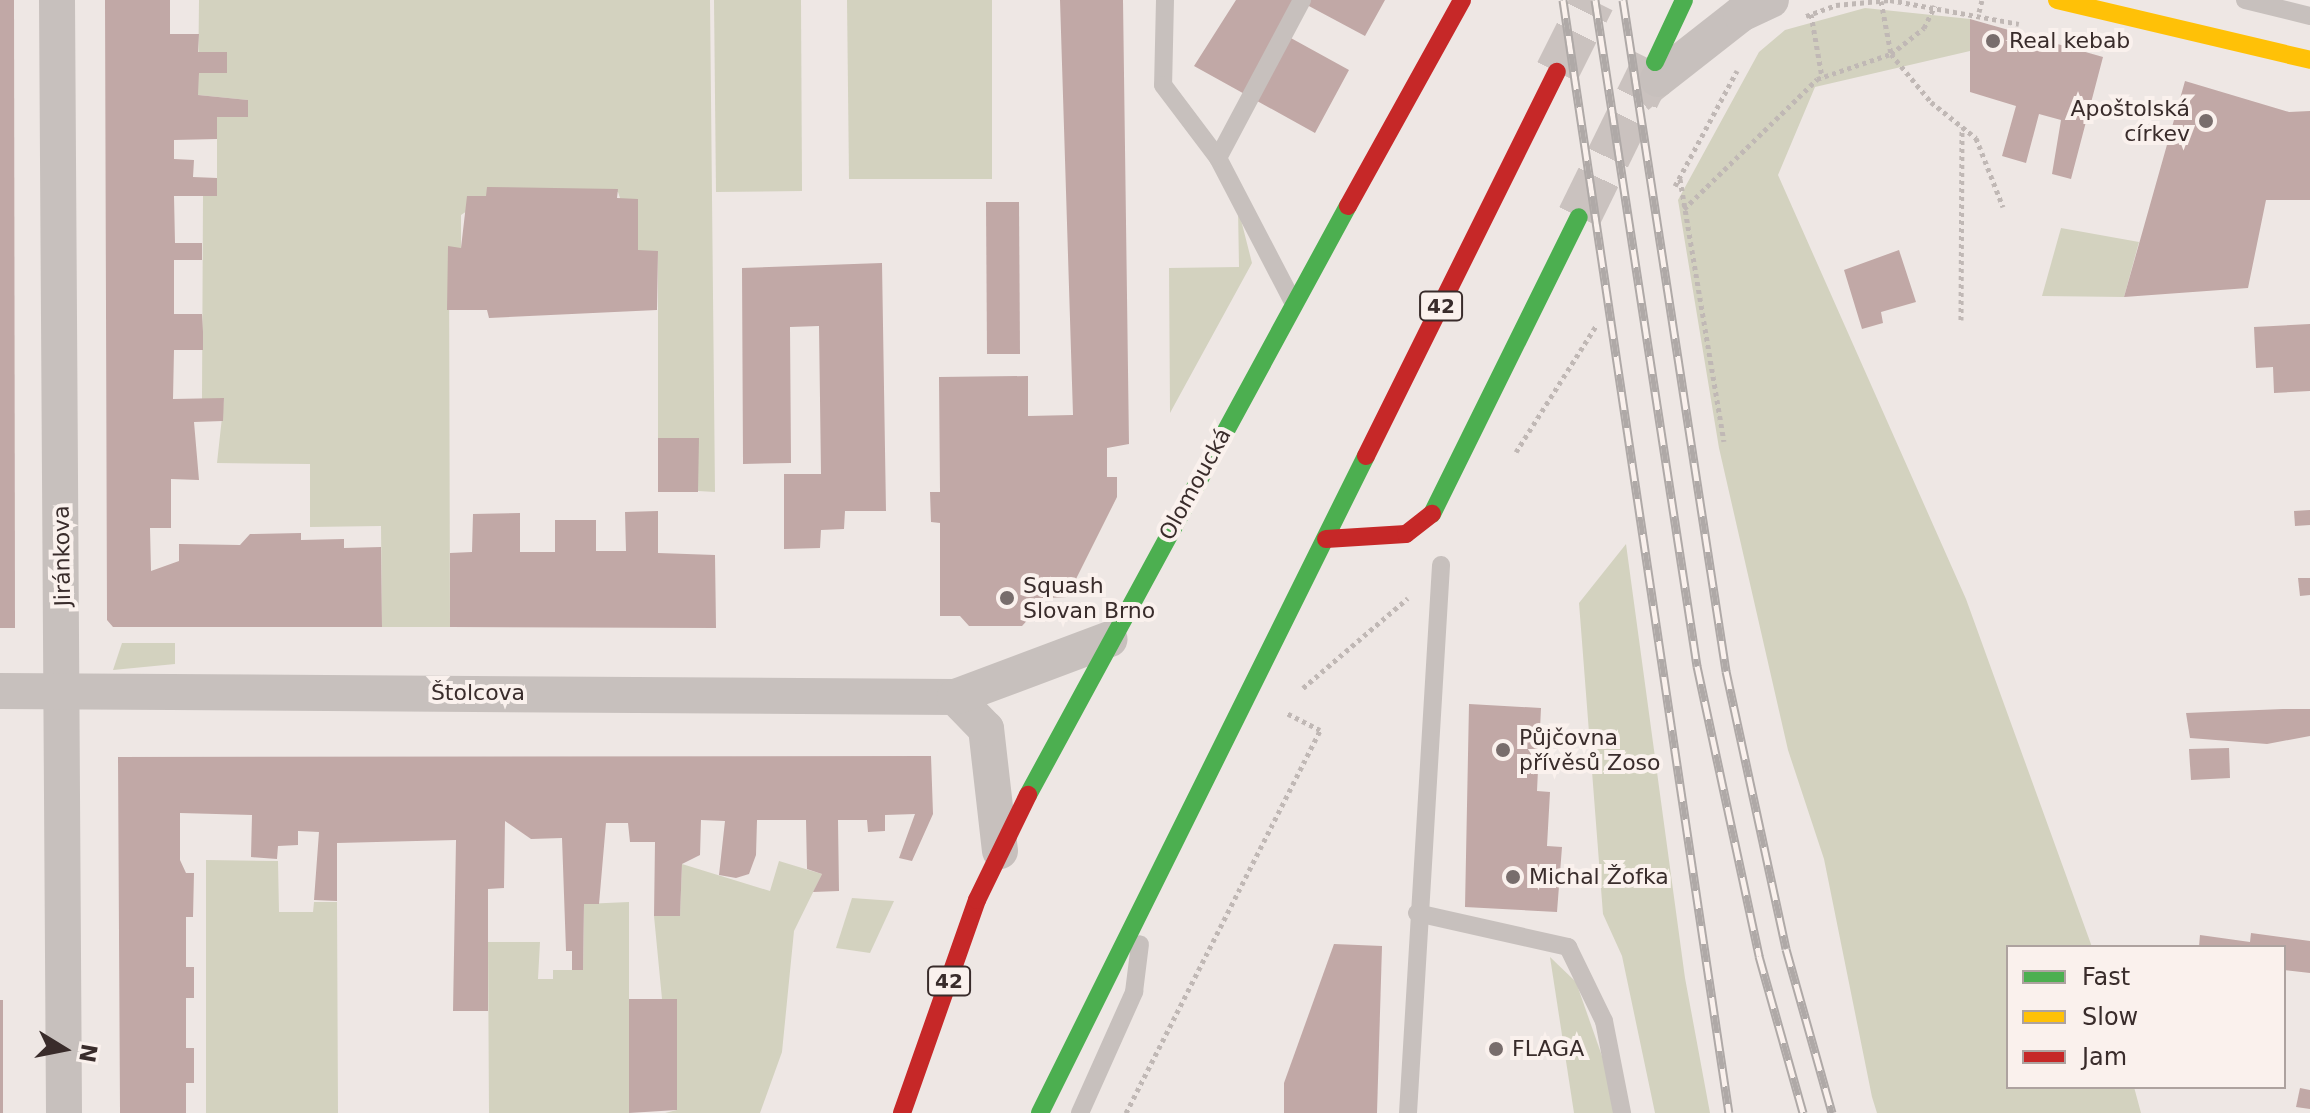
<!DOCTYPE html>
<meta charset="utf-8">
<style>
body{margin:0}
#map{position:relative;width:2310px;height:1113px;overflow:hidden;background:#eee7e4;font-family:"DejaVu Sans",sans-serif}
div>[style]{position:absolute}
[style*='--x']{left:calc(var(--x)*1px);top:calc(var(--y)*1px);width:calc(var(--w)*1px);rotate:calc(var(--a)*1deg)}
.green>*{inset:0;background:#d3d2bf}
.building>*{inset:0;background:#c1a8a6}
.street-tunnel>*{height:36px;margin-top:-18px;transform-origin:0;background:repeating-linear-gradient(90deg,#cac2bf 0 36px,transparent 0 54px)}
.secondary-tunnel>*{height:44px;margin-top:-22px;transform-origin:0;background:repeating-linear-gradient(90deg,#cac2bf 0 44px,transparent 0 66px)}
.primary-tunnel>*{height:44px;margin-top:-22px;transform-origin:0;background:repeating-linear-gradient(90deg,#cac2bf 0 44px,transparent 0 66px)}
.path>*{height:5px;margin-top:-2.5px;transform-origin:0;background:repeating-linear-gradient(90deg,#c0b8b5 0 4px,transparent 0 8px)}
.lane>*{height:18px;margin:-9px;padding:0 9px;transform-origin:9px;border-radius:9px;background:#c7c0bd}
.street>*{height:36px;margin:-18px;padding:0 18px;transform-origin:18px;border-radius:18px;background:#c7c0bd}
.fast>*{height:18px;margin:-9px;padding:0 9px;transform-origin:9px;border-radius:9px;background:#4caf50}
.slow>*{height:18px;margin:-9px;padding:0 9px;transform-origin:9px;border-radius:9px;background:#ffc107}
.jam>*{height:18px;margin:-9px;padding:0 9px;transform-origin:9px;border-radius:9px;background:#c62828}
.rail>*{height:9px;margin-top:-4.5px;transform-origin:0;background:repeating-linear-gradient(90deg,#faf1ed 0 18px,#afa9a7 0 36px);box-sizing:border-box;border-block:2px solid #afa9a7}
.dots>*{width:22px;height:22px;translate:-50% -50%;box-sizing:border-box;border:4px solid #faf1ed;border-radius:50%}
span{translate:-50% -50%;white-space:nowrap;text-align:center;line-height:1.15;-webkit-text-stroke:8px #faf1ed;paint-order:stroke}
.shield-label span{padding:2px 6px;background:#faf1ed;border:2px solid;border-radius:6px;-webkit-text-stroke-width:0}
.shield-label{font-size:20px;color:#392c2b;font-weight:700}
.poi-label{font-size:22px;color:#392c2b}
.left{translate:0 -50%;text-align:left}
.right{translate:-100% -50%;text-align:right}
.street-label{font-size:22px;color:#392c2b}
.legend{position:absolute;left:2006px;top:945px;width:280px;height:144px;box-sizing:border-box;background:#faf1ed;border:2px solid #ada29f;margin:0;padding:10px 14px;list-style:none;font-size:24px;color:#392c2b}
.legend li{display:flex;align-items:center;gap:16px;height:40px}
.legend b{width:40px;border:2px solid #ada29f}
.north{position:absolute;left:24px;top:1009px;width:80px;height:80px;-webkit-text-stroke:6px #faf1ed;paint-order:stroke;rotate:100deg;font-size:22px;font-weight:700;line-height:32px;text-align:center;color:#392c2b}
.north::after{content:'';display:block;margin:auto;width:28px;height:36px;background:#392c2b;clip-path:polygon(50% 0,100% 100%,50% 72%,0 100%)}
</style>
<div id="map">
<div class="green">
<div style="clip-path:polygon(199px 0,710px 0,715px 492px,698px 491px,698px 438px,658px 438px,658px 253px,638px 253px,618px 192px,488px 188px,487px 198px,461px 215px,461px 249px,449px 250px,450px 627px,382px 627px,381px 526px,310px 527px,310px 464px,217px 463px,224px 399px,202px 399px,203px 195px,217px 195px,217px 117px,248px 117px,248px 100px,198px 95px)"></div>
<div style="clip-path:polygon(714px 0,801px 0,802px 191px,716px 192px)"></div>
<div style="clip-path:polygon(847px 0,992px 0,992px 179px,849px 179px)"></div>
<div style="clip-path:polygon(1865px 8px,1970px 19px,1970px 51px,1815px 87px,1778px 175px,1966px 599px,2092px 947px,2008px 947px,2008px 1087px,2134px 1087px,2141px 1113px,1877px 1113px,1872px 1097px,1824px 859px,1788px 750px,1719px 448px,1678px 200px,1759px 52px,1785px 30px)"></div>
<div style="clip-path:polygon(1238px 208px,1252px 263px,1170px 413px,1169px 268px,1239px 267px)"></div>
<div style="clip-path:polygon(2061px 228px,2139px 242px,2124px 297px,2042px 296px)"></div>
<div style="clip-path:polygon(1626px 544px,1685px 978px,1710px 1113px,1655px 1113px,1622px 956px,1603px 914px,1579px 603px)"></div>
<div style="clip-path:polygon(122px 643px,175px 643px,175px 664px,113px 670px)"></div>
<div style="clip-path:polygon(206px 860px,278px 861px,279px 912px,313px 912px,314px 902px,337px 902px,338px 1113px,206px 1113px)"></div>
<div style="clip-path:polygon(779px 861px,822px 874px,794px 931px,782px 1052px,760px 1113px,665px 1113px,677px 1110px,677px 1000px,662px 999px,654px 916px,680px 915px,682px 864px,770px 891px)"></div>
<div style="clip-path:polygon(852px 898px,894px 901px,870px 953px,836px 948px)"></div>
<div style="clip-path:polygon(629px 902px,629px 1113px,489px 1113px,488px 942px,540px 942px,538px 979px,553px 979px,553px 970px,583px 970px,584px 904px)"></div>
<div style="clip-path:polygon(1550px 957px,1576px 982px,1622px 1113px,1574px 1113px)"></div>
</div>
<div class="building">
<div style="clip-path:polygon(0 0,14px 0,15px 628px,0 628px)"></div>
<div style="clip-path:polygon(105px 0,170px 0,170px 34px,199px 34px,198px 52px,227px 52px,227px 73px,199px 73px,198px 95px,248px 100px,248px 117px,217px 117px,217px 139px,174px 140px,174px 159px,194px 160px,193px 177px,217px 178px,217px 196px,174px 196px,175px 243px,202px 243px,202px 260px,174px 260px,174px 314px,202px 314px,203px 332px,203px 350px,174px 350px,173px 399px,224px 398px,223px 421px,194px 422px,199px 480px,171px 479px,171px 528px,150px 528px,151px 571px,179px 561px,179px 544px,240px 545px,250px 534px,301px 533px,301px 540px,344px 539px,344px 548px,381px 547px,382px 627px,113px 627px,107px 620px)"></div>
<div style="clip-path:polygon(1060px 0,1123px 0,1129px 444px,1107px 448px,1107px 477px,1117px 477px,1117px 497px,1067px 597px,1048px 598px,1022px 626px,969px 626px,960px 616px,940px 616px,940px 523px,931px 522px,930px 492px,940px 492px,939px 377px,1028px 376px,1028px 416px,1073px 415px)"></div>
<div style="clip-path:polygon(1236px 0,1385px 0,1365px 36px,1307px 5px,1289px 37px,1349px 70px,1315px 133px,1194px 66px)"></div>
<div style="clip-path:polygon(1970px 19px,2103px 57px,2071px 179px,2052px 174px,2061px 120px,2039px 114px,2026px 163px,2002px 156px,2016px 106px,1970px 92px)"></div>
<div style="clip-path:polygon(2185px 81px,2289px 112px,2310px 111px,2310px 200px,2266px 200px,2248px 288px,2124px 297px)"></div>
<div style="clip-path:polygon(487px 187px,618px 189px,617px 198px,638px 199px,638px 250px,658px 251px,657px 310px,489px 318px,487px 310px,447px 310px,448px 246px,461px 248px,467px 196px,486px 196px)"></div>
<div style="clip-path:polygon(986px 202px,1019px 202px,1020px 354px,987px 354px)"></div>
<div style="clip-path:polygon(1899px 250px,1916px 302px,1881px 312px,1883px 323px,1862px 329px,1844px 270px)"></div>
<div style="clip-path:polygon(882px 263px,886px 511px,845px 511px,844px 529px,821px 530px,820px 548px,784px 549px,784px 474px,821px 474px,819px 326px,790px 327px,791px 463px,743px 464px,742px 268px)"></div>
<div style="clip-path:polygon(2310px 324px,2310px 391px,2274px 393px,2273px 367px,2256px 368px,2254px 327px)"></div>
<div style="clip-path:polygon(658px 438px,699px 438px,698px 492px,658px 492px)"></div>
<div style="clip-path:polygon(2310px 510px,2310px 525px,2295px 526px,2294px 511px)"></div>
<div style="clip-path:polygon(658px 511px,658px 553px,715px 555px,716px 628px,450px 627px,450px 553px,472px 552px,473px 514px,520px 513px,520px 552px,555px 552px,555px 520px,596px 520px,596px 551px,626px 551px,625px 512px)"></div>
<div style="clip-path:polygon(2298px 578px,2310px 578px,2310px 595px,2300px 596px)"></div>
<div style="clip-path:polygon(1469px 704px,1541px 708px,1537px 791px,1550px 792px,1547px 846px,1562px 847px,1557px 912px,1465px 907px)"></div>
<div style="clip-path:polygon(2283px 709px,2310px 709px,2310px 736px,2267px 744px,2190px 738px,2186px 713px)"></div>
<div style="clip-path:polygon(2229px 748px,2230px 778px,2191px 780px,2189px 749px)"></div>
<div style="clip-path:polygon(931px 756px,933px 814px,912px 861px,899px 858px,915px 814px,885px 815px,885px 831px,868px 832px,867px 820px,838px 820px,839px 891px,813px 892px,822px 874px,807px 869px,806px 820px,757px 820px,756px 855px,749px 874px,736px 878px,719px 875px,725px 821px,701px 820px,700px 855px,682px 864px,680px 916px,654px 916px,655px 842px,630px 842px,628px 823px,606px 823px,599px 904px,584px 904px,583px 970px,572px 970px,572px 951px,566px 951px,562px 838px,531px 839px,505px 821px,504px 888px,488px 889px,488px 1011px,453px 1011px,456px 840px,337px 843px,337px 901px,314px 900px,319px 832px,298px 831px,298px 845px,278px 846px,277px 859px,251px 857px,252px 815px,180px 813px,180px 860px,186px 873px,194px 873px,193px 917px,186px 917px,186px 967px,194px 967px,194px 998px,186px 998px,186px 1048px,194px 1048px,194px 1083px,186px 1083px,186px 1113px,120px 1113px,118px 757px)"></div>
<div style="clip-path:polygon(2251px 933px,2310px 941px,2310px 973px,2284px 970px,2284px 947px,2199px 947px,2200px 935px,2250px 942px)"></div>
<div style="clip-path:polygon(1334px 944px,1382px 946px,1377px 1113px,1284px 1113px,1284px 1083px)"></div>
<div style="clip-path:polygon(629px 999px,677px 999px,677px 1110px,629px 1113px)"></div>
<div style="clip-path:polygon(0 1000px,3px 1000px,3px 1113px,0 1113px)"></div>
<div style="clip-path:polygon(2300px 1088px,2310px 1090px,2310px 1109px,2296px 1107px)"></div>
</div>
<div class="street-tunnel">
<div style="--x:1637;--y:96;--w:27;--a:-39"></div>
</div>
<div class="secondary-tunnel">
<div style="--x:1579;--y:217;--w:173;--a:-63.9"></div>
</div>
<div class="primary-tunnel">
<div style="--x:1557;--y:72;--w:80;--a:-63.4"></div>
</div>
<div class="path">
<div style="--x:1881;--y:1;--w:54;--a:79.3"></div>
<div style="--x:1891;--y:54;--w:62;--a:50.2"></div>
<div style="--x:1931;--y:102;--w:58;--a:38.7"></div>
<div style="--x:1976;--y:138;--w:74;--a:68.6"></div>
<div style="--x:1979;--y:12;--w:12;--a:-76"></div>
<div style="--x:1811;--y:14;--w:64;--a:80.1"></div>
<div style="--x:1806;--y:16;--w:32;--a:-20"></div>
<div style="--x:1836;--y:5;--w:54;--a:-5.3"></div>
<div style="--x:1890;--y:0;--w:131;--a:10.5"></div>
<div style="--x:1680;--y:179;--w:266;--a:80.5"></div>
<div style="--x:1675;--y:186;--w:131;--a:-61.7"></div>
<div style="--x:1684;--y:209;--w:186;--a:-44.3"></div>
<div style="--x:1817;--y:79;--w:78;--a:-18.7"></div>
<div style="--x:1891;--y:54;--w:42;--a:-38.2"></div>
<div style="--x:1924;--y:28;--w:25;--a:-64"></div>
<div style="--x:1961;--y:320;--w:193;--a:-89.7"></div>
<div style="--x:1516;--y:452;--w:149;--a:-57.6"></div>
<div style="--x:1303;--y:688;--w:138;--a:-40.6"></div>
<div style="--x:1126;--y:1113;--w:429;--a:-63.1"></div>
<div style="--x:1320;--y:730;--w:37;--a:-153"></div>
</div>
<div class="lane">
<div style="--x:1165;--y:0;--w:85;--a:91.3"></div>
<div style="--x:1163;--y:85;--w:91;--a:53"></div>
<div style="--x:2245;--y:0;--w:67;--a:13.8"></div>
<div style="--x:1293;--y:302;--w:162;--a:-117.5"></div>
<div style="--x:1218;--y:158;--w:179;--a:-62"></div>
<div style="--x:1417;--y:913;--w:155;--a:12.7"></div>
<div style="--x:1568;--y:947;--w:82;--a:64.1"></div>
<div style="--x:1604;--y:1021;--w:94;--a:78.9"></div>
<div style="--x:1080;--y:1113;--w:133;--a:-65.9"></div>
<div style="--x:1134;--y:992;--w:48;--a:-82.9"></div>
<div style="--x:1408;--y:1113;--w:549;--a:-86.55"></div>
</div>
<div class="street">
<div style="--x:57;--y:0;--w:1113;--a:89.64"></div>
<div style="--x:1658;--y:79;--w:105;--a:-38.1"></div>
<div style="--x:1741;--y:14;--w:33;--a:-25"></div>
<div style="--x:0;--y:691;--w:955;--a:0.36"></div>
<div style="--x:1000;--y:851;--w:123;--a:-96.5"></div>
<div style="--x:986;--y:729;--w:45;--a:-134.1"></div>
<div style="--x:955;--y:697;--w:165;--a:-20.5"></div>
</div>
<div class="fast">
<div style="--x:1655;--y:62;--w:68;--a:-64.9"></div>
<div style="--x:1432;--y:514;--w:331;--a:-63.7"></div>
<div style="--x:1028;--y:795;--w:670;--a:-61.49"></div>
<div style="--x:1040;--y:1113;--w:733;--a:-63.61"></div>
</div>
<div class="slow">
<div style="--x:2057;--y:0;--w:260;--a:13.3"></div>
</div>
<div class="jam">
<div style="--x:1348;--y:206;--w:235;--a:-61"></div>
<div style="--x:1366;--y:456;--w:429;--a:-63.6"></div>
<div style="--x:1326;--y:539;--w:80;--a:-3.6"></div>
<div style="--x:1406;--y:534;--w:33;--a:-38"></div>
<div style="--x:902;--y:1113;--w:226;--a:-70.6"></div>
<div style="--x:977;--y:900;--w:117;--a:-64.1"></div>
</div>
<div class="rail">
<div style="--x:1563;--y:0;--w:1125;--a:81.52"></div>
<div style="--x:1595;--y:0;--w:674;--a:81.29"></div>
<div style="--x:1697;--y:666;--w:297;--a:77.9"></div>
<div style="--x:1759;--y:956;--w:163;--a:74.3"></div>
<div style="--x:1623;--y:0;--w:679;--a:81.27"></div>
<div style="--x:1726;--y:671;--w:284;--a:77.8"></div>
<div style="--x:1786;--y:949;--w:170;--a:74.3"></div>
</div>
<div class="dots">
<div style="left:1993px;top:41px;background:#786d6c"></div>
<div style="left:2206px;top:121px;background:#786d6c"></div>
<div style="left:1007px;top:598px;background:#786d6c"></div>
<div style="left:1503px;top:750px;background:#786d6c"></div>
<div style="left:1513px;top:877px;background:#786d6c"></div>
<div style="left:1496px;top:1049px;background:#786d6c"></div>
</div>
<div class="shield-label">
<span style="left:1441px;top:306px">42</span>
<span style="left:949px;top:981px">42</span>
</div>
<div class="poi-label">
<span class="left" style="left:2009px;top:41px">Real kebab</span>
<span class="right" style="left:2190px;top:121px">Apoštolská<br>církev</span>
<span class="left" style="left:1023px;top:598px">Squash<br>Slovan Brno</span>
<span class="left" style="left:1519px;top:750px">Půjčovna<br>přívěsů Zoso</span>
<span class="left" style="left:1529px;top:877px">Michal Žofka</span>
<span class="left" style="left:1512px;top:1049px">FLAGA</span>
</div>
<div class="street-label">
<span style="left:1195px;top:484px;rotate:-61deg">Olomoucká</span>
<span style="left:62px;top:556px;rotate:-91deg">Jiránkova</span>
<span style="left:478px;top:693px">Štolcova</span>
</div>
<ul class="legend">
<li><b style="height:10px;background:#4caf50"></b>Fast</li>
<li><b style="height:10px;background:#ffc107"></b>Slow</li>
<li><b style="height:10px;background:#c62828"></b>Jam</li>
</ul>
<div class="north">N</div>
</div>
